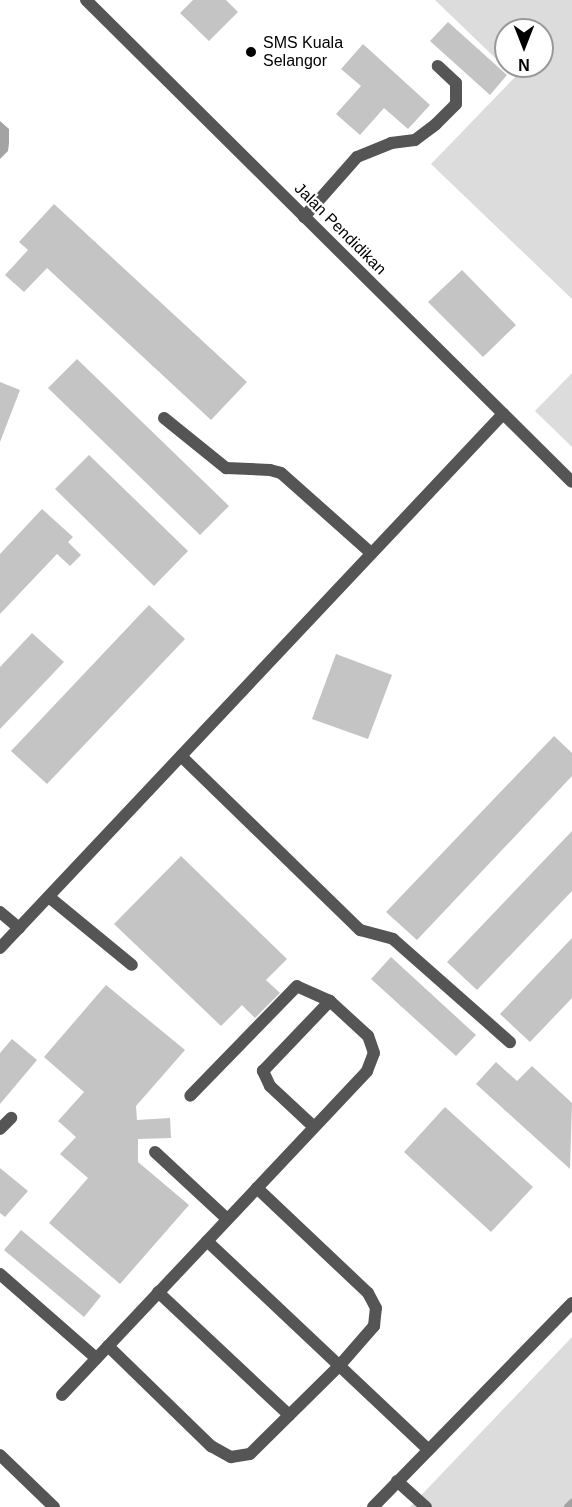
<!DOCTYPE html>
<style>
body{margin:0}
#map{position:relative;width:572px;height:1507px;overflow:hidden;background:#fff;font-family:Helvetica,sans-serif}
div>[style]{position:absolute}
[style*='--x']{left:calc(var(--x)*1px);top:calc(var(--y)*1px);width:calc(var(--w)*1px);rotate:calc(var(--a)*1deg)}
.green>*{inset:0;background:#dcdcdc}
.water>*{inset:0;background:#a3a3a3}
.stream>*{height:8px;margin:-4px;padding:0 4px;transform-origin:4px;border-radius:4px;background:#a3a3a3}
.building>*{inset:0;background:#c4c4c4}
.service>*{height:12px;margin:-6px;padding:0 6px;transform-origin:6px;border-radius:6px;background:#555}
.minor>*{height:12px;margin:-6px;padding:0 6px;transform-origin:6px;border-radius:6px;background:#555}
.tertiary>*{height:12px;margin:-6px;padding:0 6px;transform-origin:6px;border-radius:6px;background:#555}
.dots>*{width:16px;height:16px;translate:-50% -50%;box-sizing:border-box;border:3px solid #fff;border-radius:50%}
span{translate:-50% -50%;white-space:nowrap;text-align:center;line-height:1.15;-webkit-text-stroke:4.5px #fff;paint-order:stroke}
.poi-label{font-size:16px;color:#000}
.left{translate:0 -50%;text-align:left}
.street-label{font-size:16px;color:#000}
.north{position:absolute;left:494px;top:18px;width:60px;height:60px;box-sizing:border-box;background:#fff;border:2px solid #999;border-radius:50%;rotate:180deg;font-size:16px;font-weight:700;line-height:24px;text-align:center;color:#000}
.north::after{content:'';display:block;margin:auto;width:21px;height:27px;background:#000;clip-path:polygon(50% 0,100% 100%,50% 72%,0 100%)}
</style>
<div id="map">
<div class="green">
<div style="clip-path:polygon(evenodd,435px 0,572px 0,572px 299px,431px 164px,515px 77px,435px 0,506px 30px,542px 30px,542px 66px,506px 66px,506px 30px)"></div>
<div style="clip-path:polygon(572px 373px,572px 447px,535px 411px)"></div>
<div style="clip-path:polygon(572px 1337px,572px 1507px,410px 1507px)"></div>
</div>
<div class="water">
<div style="clip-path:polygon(0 121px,9px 129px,9px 143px,8px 151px,0 159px)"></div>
</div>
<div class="stream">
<div style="--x:568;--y:1507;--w:6;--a:-45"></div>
</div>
<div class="building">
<div style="clip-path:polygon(193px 0,226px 0,238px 12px,209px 41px,180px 13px)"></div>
<div style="clip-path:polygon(448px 22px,507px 75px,490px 95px,430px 41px)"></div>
<div style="clip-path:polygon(363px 44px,430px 105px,408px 129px,384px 108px,360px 135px,336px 114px,361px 86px,341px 69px)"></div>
<div style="clip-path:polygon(54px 204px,247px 382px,211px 420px,47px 268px,24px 292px,5px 275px,28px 250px,19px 242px)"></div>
<div style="clip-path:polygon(462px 270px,516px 325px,483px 357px,428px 302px)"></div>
<div style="clip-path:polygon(77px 359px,229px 506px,200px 535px,48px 388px)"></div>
<div style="clip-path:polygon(0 382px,20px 390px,0 442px)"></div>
<div style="clip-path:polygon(89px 455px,188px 551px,154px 586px,55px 489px)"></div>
<div style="clip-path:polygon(42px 509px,73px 537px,68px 542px,81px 555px,70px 566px,57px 554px,0 614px,0 554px)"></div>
<div style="clip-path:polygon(149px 605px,185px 639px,47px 784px,11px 751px)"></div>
<div style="clip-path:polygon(32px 633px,64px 662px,0 729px,0 667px)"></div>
<div style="clip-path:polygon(336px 654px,392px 675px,368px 739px,312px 719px)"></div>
<div style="clip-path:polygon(554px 736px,572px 753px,572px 776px,417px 940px,386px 912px)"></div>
<div style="clip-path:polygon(572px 831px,572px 891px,477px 990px,447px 962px)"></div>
<div style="clip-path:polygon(181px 856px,287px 959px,266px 980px,280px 993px,255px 1018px,242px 1005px,221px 1026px,114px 924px)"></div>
<div style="clip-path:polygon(572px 938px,572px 998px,530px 1042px,500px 1014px)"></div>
<div style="clip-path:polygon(391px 957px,476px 1035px,456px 1056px,371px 979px)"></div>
<div style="clip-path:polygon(106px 985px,185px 1050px,136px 1106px,137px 1120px,170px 1118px,171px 1138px,138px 1139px,138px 1162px,189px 1205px,120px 1284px,49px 1223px,88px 1178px,60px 1154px,76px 1137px,58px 1121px,84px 1092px,44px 1057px)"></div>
<div style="clip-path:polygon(12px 1039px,37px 1060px,0 1104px,0 1053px)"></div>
<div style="clip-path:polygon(496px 1062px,517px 1081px,532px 1066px,572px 1103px,570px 1169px,476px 1084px)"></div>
<div style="clip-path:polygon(445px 1107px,533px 1187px,491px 1232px,404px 1152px)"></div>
<div style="clip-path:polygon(0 1168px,28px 1191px,5px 1217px,0 1213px)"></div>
<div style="clip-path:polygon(21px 1230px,101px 1296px,84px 1317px,4px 1250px)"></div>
</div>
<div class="service">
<div style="--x:304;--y:217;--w:80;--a:-48.5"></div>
<div style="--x:357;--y:157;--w:37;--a:-22"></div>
<div style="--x:391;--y:143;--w:24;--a:-7"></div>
<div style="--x:415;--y:140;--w:26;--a:-37"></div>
<div style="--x:436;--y:124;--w:28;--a:-45"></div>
<div style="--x:456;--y:104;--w:21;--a:-90"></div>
<div style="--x:456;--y:83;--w:25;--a:-137"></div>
<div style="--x:164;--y:418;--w:80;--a:38.9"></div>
<div style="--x:226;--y:468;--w:44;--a:2.6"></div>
<div style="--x:270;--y:470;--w:11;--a:15"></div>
<div style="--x:281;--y:473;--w:120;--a:41.6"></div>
<div style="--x:181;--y:756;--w:250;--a:44.2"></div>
<div style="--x:360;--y:930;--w:34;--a:15"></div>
<div style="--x:393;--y:939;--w:156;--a:41.4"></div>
<div style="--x:49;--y:897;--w:107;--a:39.3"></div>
<div style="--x:0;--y:912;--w:25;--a:40"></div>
<div style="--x:314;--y:1127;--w:60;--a:-137"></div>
<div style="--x:270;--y:1086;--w:17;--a:-115"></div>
<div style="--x:263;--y:1071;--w:97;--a:-46.3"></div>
<div style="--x:0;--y:1129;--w:16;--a:-45"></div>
<div style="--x:155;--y:1152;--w:98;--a:42.9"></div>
<div style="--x:207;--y:1241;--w:303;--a:43.3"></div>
<div style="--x:0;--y:1274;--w:128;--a:41.2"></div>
<div style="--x:158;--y:1292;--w:180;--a:43.2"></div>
<div style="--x:108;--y:1346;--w:144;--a:44.2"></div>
<div style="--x:211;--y:1446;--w:23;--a:29"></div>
<div style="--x:231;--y:1457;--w:19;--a:-9"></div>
<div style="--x:250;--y:1454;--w:127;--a:-44.7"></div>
<div style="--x:340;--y:1365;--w:52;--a:-48.9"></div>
<div style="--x:374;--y:1326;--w:18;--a:-84"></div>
<div style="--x:376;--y:1308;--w:17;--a:-118"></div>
<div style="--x:368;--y:1293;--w:153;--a:-136.6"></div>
<div style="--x:62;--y:1395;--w:445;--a:-46.7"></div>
<div style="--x:367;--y:1071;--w:19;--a:-69"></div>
<div style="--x:374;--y:1053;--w:18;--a:-109"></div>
<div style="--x:368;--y:1036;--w:52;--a:-137.4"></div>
<div style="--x:330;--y:1001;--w:36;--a:-156"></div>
<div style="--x:297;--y:986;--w:153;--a:134.2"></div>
<div style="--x:0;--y:1455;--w:75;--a:43.9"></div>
<div style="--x:397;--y:1481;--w:39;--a:42"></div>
</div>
<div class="minor">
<div style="--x:0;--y:948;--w:734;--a:-46.71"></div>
<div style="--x:373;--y:1507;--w:285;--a:-45.7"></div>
</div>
<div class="tertiary">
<div style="--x:86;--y:0;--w:684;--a:44.76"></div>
</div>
<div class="dots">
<div style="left:251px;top:52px;background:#000"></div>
</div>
<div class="poi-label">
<span class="left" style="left:263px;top:52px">SMS Kuala<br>Selangor</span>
</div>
<div class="street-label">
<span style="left:340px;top:229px;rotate:45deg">Jalan Pendidikan</span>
</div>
<div class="north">N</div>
</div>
